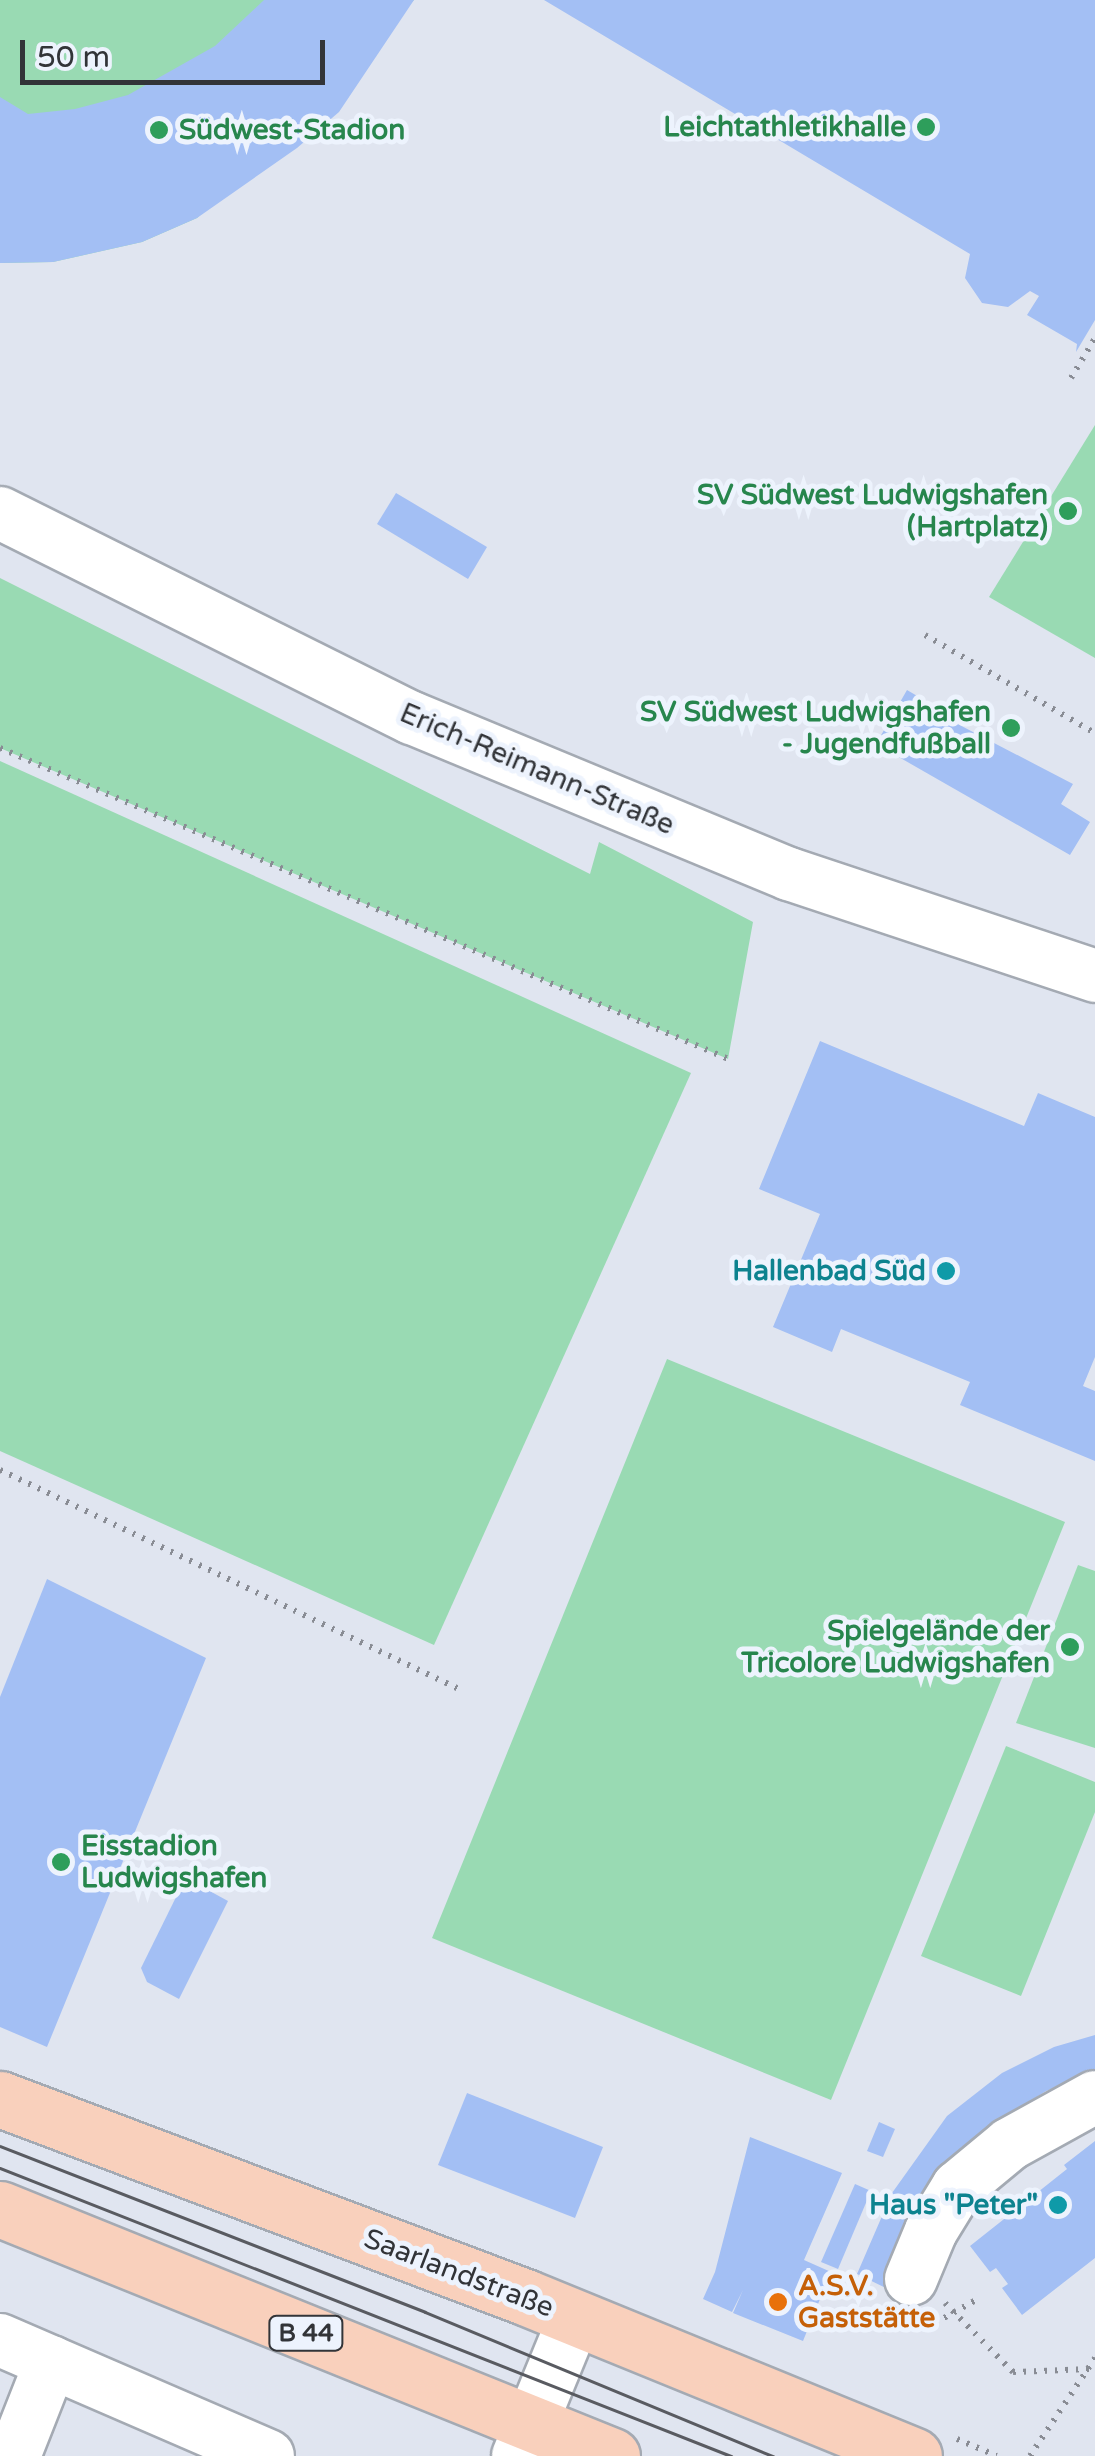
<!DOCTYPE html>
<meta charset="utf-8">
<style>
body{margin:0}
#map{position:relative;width:1095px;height:2456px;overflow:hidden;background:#e0e5f0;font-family:"Varela Round",sans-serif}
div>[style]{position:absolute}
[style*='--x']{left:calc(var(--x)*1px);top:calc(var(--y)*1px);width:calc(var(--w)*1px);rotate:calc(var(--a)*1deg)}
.green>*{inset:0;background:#99dab3}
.building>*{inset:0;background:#a3bff4}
.path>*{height:6px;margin-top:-3px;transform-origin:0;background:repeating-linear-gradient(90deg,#898c94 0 2.5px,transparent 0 10.5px)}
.roads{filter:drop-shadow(2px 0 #a4aab3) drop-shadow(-2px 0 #a4aab3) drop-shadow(0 2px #a4aab3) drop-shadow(0 -2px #a4aab3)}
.minor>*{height:52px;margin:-26px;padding:0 26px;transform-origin:26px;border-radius:26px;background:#fff}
.major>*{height:55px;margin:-27.5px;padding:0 27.5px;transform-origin:27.5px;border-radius:27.5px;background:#f9d0bc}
.tram>*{height:2.5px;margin:-1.25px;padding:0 1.25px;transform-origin:1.25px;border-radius:1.25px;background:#595b61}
.dots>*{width:28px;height:28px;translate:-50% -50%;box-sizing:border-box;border:5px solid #edf3fd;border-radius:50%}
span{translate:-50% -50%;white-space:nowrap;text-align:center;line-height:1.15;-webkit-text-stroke:10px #edf3fd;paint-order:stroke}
.shield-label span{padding:2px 8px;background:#edf3fd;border:2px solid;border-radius:8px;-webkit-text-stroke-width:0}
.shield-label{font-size:25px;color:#323438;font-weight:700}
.leisure-label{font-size:28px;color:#27864d;font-weight:700}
.right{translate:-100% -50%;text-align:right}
.left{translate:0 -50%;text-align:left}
.street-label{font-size:28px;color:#323438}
.culture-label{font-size:28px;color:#0d838f;font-weight:700}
.food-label{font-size:28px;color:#c56008;font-weight:700}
.scale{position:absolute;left:20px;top:40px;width:305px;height:45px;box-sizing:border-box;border:5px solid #323438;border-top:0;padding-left:12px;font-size:30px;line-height:35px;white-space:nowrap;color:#323438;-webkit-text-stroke:8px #edf3fd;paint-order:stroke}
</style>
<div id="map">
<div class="green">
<div style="clip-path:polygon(0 0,414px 0,197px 218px,142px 242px,53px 262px,0 263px)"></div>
<div style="clip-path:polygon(1095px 425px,1095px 658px,989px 597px)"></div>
<div style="clip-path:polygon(0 578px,590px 874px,599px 842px,753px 922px,728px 1059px,0 748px)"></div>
<div style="clip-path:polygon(0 761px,691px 1073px,434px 1645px,0 1451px)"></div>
<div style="clip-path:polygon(667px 1359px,1065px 1522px,831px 2100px,432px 1938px)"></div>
<div style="clip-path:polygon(1078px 1565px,1095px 1571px,1095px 1748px,1016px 1723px)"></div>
<div style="clip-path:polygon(1006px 1746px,1095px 1782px,1095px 1812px,1021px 1996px,921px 1956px)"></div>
</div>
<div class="building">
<div style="clip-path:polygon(264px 0,414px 0,339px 112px,297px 148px,197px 218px,142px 242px,53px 262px,0 263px,0 97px,28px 114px,75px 109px,128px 95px,215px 46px)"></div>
<div style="clip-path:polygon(544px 0,1095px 0,1095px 320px,1076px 352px,1077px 344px,1027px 315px,1039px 296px,1030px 291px,1008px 307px,982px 303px,965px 278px,970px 254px)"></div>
<div style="clip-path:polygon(396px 493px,487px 547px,468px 579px,377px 524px)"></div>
<div style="clip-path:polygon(907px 690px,953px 717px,950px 720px,1073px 784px,1061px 804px,1090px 822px,1070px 855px,876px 744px)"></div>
<div style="clip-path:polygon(820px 1041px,1024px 1126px,1038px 1093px,1095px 1117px,1095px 1357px,1083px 1386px,1095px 1391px,1095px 1461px,960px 1405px,970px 1382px,841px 1329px,832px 1352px,773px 1327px,820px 1214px,759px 1189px)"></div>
<div style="clip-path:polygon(47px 1579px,206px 1658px,47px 2047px,0 2027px,0 1697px)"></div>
<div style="clip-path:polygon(195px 1883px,228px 1901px,179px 1999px,147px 1982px,141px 1968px,180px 1889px)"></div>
<div style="clip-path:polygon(1095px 2035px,1095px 2072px,1046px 2091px,997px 2123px,890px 2290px,857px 2274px,892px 2193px,947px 2116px,1002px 2073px,1054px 2047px)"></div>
<div style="clip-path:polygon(467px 2093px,603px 2147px,575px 2218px,438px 2165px)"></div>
<div style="clip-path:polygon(879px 2122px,895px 2129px,883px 2157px,867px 2151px)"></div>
<div style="clip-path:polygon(750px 2137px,842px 2173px,804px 2260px,831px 2272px,803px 2341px,733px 2313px,743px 2290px,732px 2312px,703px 2299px,715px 2272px)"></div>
<div style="clip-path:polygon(1095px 2141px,1095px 2258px,1022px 2315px,1002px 2288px,1008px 2284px,996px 2268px,990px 2272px,970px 2246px,1067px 2169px,1064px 2165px)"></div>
<div style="clip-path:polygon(855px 2184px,871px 2191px,838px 2269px,821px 2262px)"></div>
</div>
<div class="path">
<div style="--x:1071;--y:378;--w:47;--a:-59"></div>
<div style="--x:925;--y:635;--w:196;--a:30"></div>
<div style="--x:0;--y:748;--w:792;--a:23.13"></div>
<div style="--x:0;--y:1470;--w:509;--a:25.51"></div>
<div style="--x:945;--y:2303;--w:97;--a:45.4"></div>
<div style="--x:1013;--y:2372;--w:76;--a:-2.3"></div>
<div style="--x:917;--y:2325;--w:9;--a:18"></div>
<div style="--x:926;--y:2328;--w:57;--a:-29.2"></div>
<div style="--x:957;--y:2439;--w:43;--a:23"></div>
<div style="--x:1030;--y:2456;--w:118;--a:-56.4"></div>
</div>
<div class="roads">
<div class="minor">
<div style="--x:0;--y:513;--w:460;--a:26.5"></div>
<div style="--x:412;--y:718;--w:408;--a:22.5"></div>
<div style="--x:789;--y:874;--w:323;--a:18.4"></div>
<div style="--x:911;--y:2279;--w:52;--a:-67.4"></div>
<div style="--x:931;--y:2231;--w:52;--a:-58.5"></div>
<div style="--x:958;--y:2187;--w:67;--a:-39.6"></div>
<div style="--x:1010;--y:2144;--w:97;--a:-28.9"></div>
<div style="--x:0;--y:2340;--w:292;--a:23.4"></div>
<div style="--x:14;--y:2456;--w:101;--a:-68.5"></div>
<div style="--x:518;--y:2456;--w:150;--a:-67.7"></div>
</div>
<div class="major">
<div style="--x:0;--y:2099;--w:561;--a:20.66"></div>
<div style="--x:525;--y:2297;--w:420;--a:22.2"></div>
<div style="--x:0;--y:2209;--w:660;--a:21.98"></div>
</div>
</div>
<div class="tram">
<div style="--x:0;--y:2146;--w:456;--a:21.3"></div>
<div style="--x:425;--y:2312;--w:377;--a:22.5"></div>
<div style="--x:0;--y:2168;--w:786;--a:21.5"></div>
</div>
<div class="dots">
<div style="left:926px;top:127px;background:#2e9e5b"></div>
<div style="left:159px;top:130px;background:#2e9e5b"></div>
<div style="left:1068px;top:511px;background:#2e9e5b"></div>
<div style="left:1011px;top:728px;background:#2e9e5b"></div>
<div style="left:946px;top:1271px;background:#0f9aa8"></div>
<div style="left:1070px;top:1647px;background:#2e9e5b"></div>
<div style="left:61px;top:1862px;background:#2e9e5b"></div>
<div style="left:1058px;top:2205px;background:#0f9aa8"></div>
<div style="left:778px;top:2302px;background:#e8710a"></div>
</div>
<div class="shield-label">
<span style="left:306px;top:2333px">B 44</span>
</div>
<div class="leisure-label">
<span class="right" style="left:906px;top:127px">Leichtathletikhalle</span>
<span class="left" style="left:179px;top:130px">Südwest-Stadion</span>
<span class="right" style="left:1048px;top:511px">SV Südwest Ludwigshafen<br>(Hartplatz)</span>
<span class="right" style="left:991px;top:728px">SV Südwest Ludwigshafen<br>- Jugendfußball</span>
<span class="right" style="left:1050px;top:1647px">Spielgelände der<br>Tricolore Ludwigshafen</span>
<span class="left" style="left:81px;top:1862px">Eisstadion<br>Ludwigshafen</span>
</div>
<div class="street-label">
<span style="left:537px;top:769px;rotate:23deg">Erich-Reimann-Straße</span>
<span style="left:459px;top:2273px;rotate:21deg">Saarlandstraße</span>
</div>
<div class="culture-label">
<span class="right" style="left:926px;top:1271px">Hallenbad Süd</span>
<span class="right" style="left:1038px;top:2205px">Haus "Peter"</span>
</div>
<div class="food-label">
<span class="left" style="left:798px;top:2302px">A.S.V.<br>Gaststätte</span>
</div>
<div class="scale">50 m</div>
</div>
